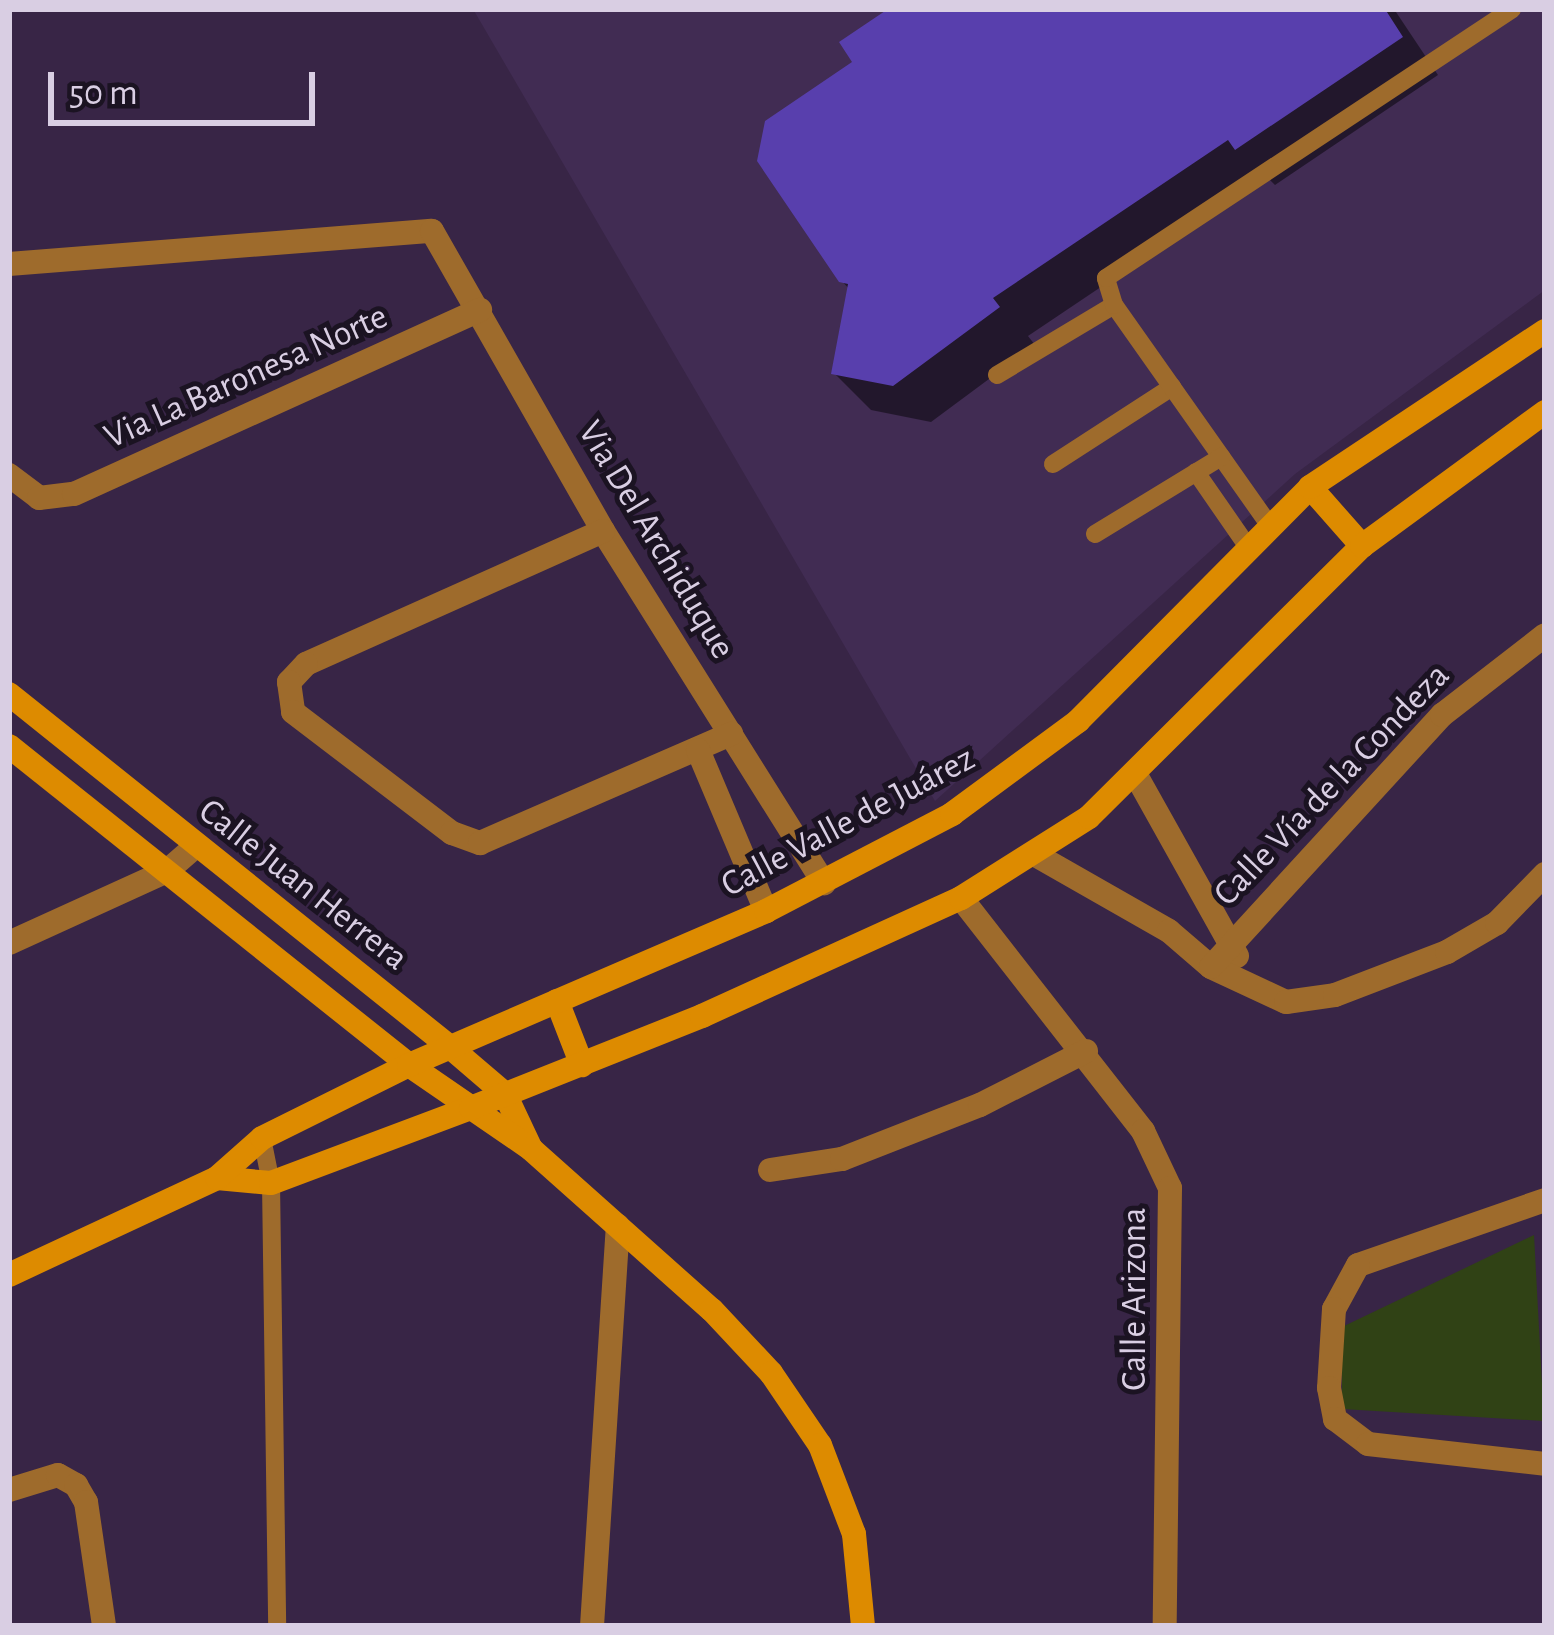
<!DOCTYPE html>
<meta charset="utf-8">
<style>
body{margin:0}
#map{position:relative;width:1554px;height:1635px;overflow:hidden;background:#382546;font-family:"Alegreya Sans",sans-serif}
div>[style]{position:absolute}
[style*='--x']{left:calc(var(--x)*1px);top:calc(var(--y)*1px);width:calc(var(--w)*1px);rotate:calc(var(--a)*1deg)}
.built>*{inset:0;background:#412c53}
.green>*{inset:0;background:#304215}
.shadow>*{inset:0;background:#0007}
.building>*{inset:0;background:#583fad}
.lane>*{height:18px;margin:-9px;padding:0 9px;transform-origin:9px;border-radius:9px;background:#9e6b2c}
.street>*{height:24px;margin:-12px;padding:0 12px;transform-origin:12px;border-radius:12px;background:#9e6b2c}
.secondary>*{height:24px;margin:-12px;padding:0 12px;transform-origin:12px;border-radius:12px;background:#dd8b00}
span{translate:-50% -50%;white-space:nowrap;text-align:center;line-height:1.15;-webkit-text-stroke:10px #1b1322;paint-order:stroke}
.street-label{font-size:36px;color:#d9cee3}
.frame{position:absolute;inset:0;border:12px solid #d9cee3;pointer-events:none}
.scale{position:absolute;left:48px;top:72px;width:267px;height:54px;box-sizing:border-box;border:6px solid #d9cee3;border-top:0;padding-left:15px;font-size:36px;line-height:42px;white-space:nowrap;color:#d9cee3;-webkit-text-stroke:9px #1b1322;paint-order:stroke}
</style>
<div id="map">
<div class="built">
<div style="clip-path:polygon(473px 9px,1545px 9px,1545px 290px,1295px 474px,935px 801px)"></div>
</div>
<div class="green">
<div style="clip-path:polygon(1534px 1235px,1544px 1421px,1342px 1409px,1342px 1327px)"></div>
</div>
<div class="shadow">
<div style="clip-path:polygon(894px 9px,1394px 9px,1438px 75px,1275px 185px,1266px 176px,1028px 336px,1035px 345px,931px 422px,871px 410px,834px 373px,850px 290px,841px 280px,856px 63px)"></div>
</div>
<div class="building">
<div style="clip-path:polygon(888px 9px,1385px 9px,1403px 37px,1235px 150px,1228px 140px,993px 298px,1000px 307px,893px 386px,831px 374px,848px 284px,839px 282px,757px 161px,765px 121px,852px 62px,839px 42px)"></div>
</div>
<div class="lane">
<div style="--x:997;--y:375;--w:136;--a:-30.9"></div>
<div style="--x:1053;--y:464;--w:142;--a:-32.9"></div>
<div style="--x:1196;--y:472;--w:91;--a:55.3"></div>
<div style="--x:1270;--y:526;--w:271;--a:-125.2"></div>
<div style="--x:1114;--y:305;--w:28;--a:-107"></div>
<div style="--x:1106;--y:278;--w:487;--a:-33.5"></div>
<div style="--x:1095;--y:534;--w:148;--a:-31.4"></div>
<div style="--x:262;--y:1138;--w:46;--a:78.7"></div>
<div style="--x:271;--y:1183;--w:443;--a:89.2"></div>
</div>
<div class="street">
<div style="--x:9;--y:264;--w:424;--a:-4.5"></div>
<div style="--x:432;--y:231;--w:345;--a:60.3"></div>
<div style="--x:603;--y:531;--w:416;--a:57.9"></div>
<div style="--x:9;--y:475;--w:38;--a:37"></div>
<div style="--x:39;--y:498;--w:35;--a:-7"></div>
<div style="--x:74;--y:494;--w:446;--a:-24.4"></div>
<div style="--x:603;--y:531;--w:325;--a:155.9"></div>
<div style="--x:306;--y:664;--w:25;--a:133"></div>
<div style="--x:289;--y:682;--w:30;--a:82"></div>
<div style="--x:293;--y:712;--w:200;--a:37.3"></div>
<div style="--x:452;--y:833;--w:30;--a:20"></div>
<div style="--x:480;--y:843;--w:274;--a:-23.5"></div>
<div style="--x:698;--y:750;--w:175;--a:67.1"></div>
<div style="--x:1137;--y:777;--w:205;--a:60.8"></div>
<div style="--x:1034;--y:854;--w:155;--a:29.7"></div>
<div style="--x:1169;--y:931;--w:55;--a:40.6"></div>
<div style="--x:1211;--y:967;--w:83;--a:25"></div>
<div style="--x:1286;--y:1002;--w:49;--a:-8.1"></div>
<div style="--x:1335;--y:995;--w:120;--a:-21"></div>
<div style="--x:1447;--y:952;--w:58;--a:-30.1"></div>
<div style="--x:1497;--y:923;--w:69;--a:-45.6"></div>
<div style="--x:961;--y:898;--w:296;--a:52"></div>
<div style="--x:1143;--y:1131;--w:63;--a:64.7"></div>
<div style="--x:1170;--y:1188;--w:438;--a:90.7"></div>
<div style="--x:9;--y:943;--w:174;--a:-24.5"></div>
<div style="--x:167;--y:871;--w:37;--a:-41"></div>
<div style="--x:1211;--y:967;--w:342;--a:-47.5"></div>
<div style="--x:1442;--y:715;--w:130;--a:-37.8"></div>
<div style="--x:770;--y:1170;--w:73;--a:-8.7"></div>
<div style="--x:842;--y:1159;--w:148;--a:-21.4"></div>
<div style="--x:980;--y:1105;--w:119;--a:-27"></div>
<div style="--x:1545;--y:1200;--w:198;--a:160.8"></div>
<div style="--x:1358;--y:1265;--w:50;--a:118.6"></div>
<div style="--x:1334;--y:1309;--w:79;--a:93.6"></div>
<div style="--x:1329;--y:1388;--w:32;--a:79"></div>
<div style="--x:1335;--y:1419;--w:41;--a:37.1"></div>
<div style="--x:1368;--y:1444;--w:178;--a:6.4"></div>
<div style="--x:9;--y:1490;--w:51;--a:-17"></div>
<div style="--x:58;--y:1475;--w:21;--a:29"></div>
<div style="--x:76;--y:1485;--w:20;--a:60"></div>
<div style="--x:86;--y:1502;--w:125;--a:81.7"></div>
<div style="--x:592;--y:1626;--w:401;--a:-86.3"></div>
</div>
<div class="secondary">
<div style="--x:1310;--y:487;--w:79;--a:48.6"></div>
<div style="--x:9;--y:694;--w:565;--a:38.68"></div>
<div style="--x:450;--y:1047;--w:72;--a:40.5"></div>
<div style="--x:505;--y:1094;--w:59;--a:64.7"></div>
<div style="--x:9;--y:746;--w:512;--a:38.57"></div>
<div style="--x:409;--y:1065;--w:148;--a:34.5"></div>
<div style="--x:531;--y:1149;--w:242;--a:41.7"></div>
<div style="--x:712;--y:1310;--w:86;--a:46.9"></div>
<div style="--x:771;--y:1373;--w:87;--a:55.8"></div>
<div style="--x:820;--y:1445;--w:95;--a:69.1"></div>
<div style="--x:854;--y:1534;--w:92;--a:84.4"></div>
<div style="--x:557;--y:1001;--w:69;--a:68.7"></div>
<div style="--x:217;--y:1178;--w:54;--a:5.3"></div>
<div style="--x:271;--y:1183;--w:214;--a:-20.6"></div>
<div style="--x:471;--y:1108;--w:249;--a:-21.7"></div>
<div style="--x:702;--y:1016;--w:285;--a:-24.5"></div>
<div style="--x:961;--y:898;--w:151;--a:-32.3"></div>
<div style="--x:1089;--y:817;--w:385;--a:-44.8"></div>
<div style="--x:1362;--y:546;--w:227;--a:-36.2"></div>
<div style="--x:9;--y:1275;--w:230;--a:-25"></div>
<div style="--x:217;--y:1178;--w:60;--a:-41.6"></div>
<div style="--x:262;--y:1138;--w:164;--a:-26.4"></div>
<div style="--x:409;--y:1065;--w:389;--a:-23.3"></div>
<div style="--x:766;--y:911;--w:210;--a:-27.5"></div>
<div style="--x:952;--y:814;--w:157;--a:-36.4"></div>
<div style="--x:1078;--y:721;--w:330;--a:-45.2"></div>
<div style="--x:1310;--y:487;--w:282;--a:-33.6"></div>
</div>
<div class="street-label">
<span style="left:246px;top:377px;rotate:-24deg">Via La Baronesa Norte</span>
<span style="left:656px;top:540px;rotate:59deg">Via Del Archiduque</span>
<span style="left:1332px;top:785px;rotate:-46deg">Calle Vía de la Condeza</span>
<span style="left:848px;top:822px;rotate:-28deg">Calle Valle de Juárez</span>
<span style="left:303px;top:885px;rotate:38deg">Calle Juan Herrera</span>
<span style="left:1135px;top:1299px;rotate:-90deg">Calle Arizona</span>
</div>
<div class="frame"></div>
<div class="scale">50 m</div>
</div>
